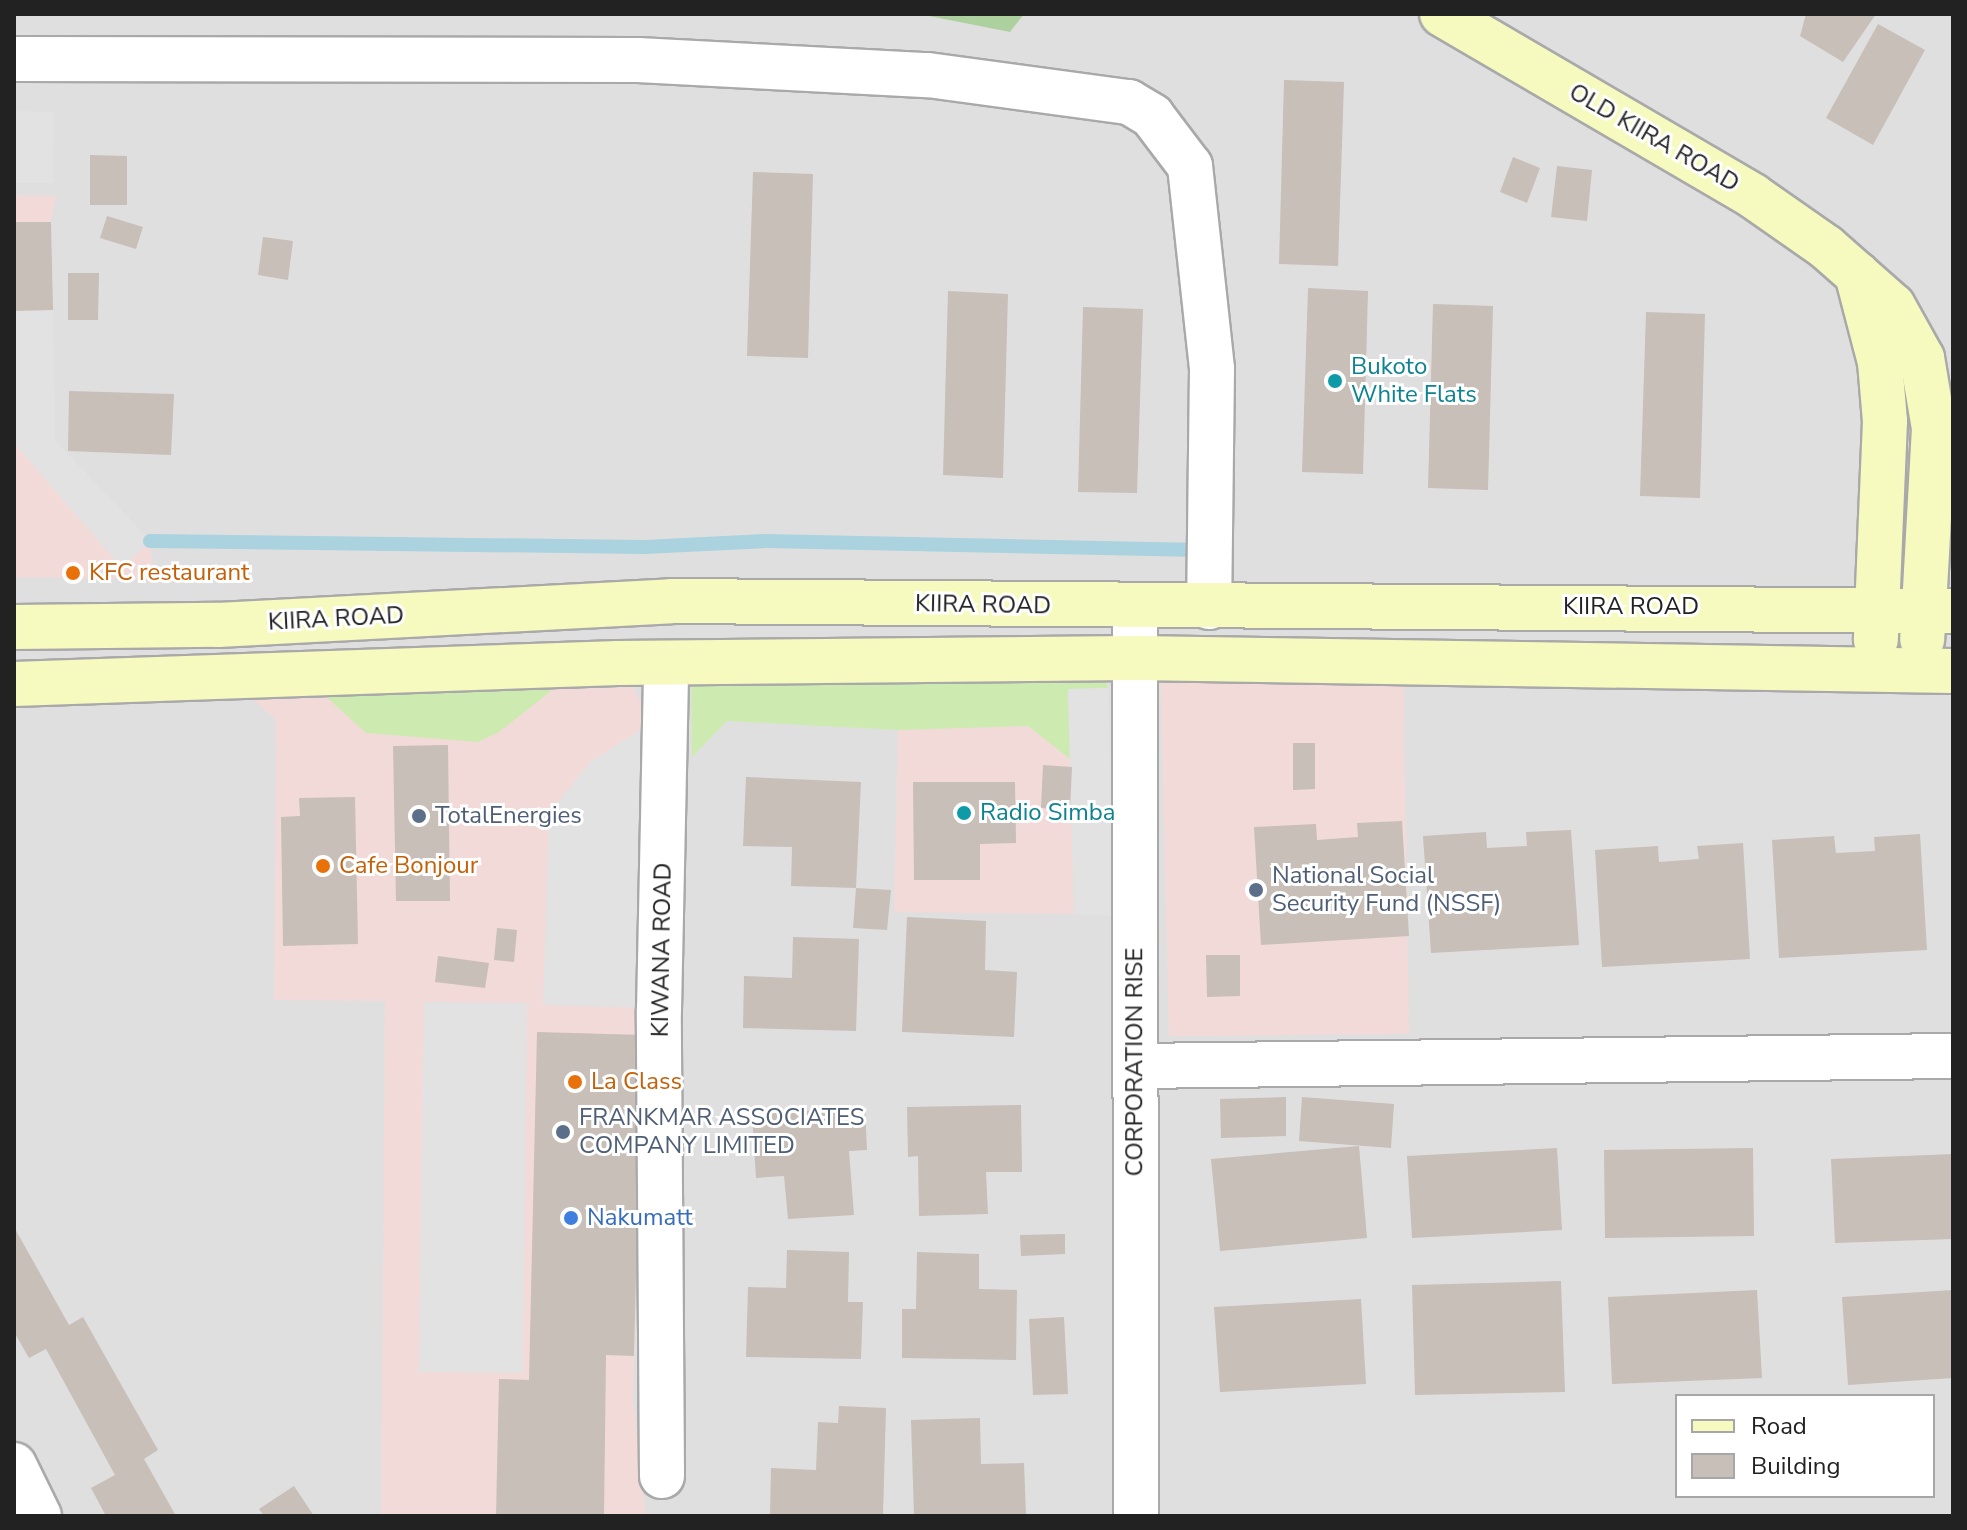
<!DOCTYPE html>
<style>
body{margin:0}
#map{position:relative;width:1967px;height:1530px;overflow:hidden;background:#f2efe9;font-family:"Nunito Sans",sans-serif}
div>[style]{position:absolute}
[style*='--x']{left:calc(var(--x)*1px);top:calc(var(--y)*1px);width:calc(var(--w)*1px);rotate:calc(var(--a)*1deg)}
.residential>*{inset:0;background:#e0dfdf}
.commercial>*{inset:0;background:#f2dad9}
.grass>*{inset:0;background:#cdebb0}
.forest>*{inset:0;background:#add19e}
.parking>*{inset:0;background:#e2e2e2}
.stream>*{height:14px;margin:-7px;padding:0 7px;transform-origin:7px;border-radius:7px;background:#aad3df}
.building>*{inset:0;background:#c7bfb8}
.roads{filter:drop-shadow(2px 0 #a9a9a9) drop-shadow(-2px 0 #a9a9a9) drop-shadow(0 2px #a9a9a9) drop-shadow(0 -2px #a9a9a9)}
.street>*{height:44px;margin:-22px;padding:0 22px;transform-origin:22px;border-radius:22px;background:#fff}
.secondary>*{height:44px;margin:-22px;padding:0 22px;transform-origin:22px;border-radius:22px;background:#f7fabf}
.dots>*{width:22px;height:22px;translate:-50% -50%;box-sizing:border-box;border:4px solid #fff;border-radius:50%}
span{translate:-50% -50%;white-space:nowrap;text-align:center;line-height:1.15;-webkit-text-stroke:6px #fff;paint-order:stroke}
.street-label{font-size:24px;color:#222}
.culture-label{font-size:24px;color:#0d838f}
.left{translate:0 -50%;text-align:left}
.food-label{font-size:24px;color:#c56008}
.service-label{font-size:24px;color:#4e5e75}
.shop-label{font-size:24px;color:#366cbe}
.frame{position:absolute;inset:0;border:16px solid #222;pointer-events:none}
.legend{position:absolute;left:1675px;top:1394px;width:260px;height:104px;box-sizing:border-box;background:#fff;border:2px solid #a7a7a7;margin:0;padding:10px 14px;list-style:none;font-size:24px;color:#222}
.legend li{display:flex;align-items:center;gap:16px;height:40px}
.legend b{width:40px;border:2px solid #a7a7a7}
</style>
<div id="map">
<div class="residential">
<div style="clip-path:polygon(evenodd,14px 14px,1953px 14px,1953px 1516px,14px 1516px,14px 14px,1677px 1396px,1933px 1396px,1933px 1496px,1677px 1496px,1677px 1396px)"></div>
</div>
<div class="commercial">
<div style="clip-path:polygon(14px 195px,56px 196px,51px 222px,55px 440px,150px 541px,154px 579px,14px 577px)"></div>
<div style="clip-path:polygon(611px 642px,651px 723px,633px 1398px,646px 1516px,381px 1516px,385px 1001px,274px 1000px,276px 720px,211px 662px)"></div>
<div style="clip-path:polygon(1403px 654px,1409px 1034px,1169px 1036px,1160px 658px)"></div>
<div style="clip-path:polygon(1029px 726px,1070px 759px,1074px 914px,894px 912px,898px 730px)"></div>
</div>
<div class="grass">
<div style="clip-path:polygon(1101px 664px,1108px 688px,1068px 689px,1070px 759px,1028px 726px,898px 730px,727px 721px,692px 757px,691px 670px)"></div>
<div style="clip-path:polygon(556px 687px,499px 732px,478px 742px,366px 733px,323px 694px)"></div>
</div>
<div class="forest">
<div style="clip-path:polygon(919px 14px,1024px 14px,1010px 32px)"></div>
</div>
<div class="parking">
<div style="clip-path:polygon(14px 111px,54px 112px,53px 183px,14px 183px)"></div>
<div style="clip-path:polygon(53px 310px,55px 440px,150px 541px,122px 568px,16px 445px,14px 311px)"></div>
<div style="clip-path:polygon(1108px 688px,1114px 916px,1074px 914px,1068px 689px)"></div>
<div style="clip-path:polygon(651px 723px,646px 1008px,543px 1005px,549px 813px,590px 762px)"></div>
<div style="clip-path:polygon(424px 1002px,527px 1003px,523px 1373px,419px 1372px)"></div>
</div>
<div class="stream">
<div style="--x:150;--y:541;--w:494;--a:0.7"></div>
<div style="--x:644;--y:547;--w:122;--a:-2.8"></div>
<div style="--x:766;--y:541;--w:422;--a:1.2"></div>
</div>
<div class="building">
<div style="clip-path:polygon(1806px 14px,1876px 14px,1843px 62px,1800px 36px)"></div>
<div style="clip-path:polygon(1878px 24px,1925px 50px,1873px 145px,1826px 118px)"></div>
<div style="clip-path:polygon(1284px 80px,1344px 82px,1338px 266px,1279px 264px)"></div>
<div style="clip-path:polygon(90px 155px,127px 156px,127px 205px,90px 205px)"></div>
<div style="clip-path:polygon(1513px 157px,1540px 168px,1527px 203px,1500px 192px)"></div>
<div style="clip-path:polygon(1557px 166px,1592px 170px,1587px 221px,1551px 217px)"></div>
<div style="clip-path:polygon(753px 172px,813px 174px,808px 358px,747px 356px)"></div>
<div style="clip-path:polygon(107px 216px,143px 227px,136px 249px,100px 238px)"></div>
<div style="clip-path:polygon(14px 222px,51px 222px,53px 310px,14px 311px)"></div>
<div style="clip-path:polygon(263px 237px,293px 241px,288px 280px,258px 275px)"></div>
<div style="clip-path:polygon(68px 273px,99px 273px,98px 320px,68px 320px)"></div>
<div style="clip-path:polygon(1308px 288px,1368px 291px,1363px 474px,1302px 472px)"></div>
<div style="clip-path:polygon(948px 291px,1008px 294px,1003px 478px,943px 475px)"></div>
<div style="clip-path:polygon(1433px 304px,1493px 306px,1488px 490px,1428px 488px)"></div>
<div style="clip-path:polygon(1083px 307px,1143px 309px,1137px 493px,1078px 492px)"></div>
<div style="clip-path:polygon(1646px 312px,1705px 314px,1700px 498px,1640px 496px)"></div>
<div style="clip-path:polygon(69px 391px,174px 394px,171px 455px,68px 451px)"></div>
<div style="clip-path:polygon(1293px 743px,1315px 743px,1315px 789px,1293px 790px)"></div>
<div style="clip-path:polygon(448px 745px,450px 901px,396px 901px,393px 746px)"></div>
<div style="clip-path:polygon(1043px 765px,1072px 767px,1070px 810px,1041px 808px)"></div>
<div style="clip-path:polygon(746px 777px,861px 782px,856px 888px,791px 886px,792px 847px,743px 846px)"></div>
<div style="clip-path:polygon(913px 782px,1015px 782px,1016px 843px,980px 844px,980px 880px,914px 880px)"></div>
<div style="clip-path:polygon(355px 797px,358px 944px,283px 946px,281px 817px,300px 816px,299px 798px)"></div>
<div style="clip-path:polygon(1402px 821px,1409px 936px,1261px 945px,1254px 827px,1316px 824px,1317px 840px,1358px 837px,1357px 823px)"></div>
<div style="clip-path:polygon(1571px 830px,1579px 945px,1431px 953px,1423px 836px,1486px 832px,1487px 848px,1527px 846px,1526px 832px)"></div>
<div style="clip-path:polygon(1920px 834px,1927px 950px,1779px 958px,1772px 840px,1834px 836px,1836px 853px,1875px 851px,1874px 837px)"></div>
<div style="clip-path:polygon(1743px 843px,1750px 959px,1602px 967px,1595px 850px,1658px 846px,1659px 862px,1699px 859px,1697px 846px)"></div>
<div style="clip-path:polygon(856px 888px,891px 890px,887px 930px,853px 928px)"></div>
<div style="clip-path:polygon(907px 917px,986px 921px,985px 970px,1017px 972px,1014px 1037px,902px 1032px)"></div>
<div style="clip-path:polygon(497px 928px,517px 930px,514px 962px,494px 960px)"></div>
<div style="clip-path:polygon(793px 937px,859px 939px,856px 1031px,743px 1028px,744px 976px,792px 978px)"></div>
<div style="clip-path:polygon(1206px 955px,1240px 955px,1240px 996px,1207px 997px)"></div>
<div style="clip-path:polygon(438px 956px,489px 963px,485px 988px,435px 982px)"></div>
<div style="clip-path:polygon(537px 1032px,642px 1035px,634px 1356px,606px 1355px,604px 1516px,496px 1516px,499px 1379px,529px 1380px)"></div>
<div style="clip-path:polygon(1286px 1097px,1286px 1136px,1221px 1138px,1220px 1099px)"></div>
<div style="clip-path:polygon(1302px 1097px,1394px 1104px,1391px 1148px,1299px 1141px)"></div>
<div style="clip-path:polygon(1021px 1105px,1022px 1172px,986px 1172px,988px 1214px,919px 1216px,918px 1156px,908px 1157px,907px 1107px)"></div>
<div style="clip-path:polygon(865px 1107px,867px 1150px,849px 1151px,854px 1215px,788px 1219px,784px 1176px,756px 1178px,752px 1114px)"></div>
<div style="clip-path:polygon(1359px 1146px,1367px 1238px,1220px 1251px,1211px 1159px)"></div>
<div style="clip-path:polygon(1557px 1148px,1562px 1230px,1412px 1238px,1407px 1156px)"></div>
<div style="clip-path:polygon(1753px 1148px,1754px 1236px,1605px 1238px,1604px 1150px)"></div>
<div style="clip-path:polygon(1953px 1154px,1953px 1239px,1835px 1243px,1831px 1159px)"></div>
<div style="clip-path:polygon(14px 1227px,69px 1325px,83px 1317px,158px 1450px,144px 1459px,176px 1516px,106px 1516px,91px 1488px,115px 1475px,46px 1349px,29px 1358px,14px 1332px)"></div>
<div style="clip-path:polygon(1065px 1234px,1065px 1254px,1021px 1256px,1020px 1235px)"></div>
<div style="clip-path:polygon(787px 1250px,849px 1252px,848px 1302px,863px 1302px,861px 1359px,746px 1357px,748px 1287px,786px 1288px)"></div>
<div style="clip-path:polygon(917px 1252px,979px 1254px,979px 1289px,1017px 1290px,1016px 1360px,902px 1358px,902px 1309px,916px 1309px)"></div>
<div style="clip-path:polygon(1561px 1281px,1565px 1392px,1415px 1395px,1412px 1285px)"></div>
<div style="clip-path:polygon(1757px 1290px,1762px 1378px,1612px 1384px,1608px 1297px)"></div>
<div style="clip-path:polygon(1953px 1290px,1953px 1378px,1848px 1385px,1842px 1297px)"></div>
<div style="clip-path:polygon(1361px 1299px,1366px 1384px,1220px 1392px,1214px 1307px)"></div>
<div style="clip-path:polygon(1064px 1317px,1068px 1394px,1033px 1395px,1029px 1319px)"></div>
<div style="clip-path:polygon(839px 1406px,886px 1408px,883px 1516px,770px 1516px,771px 1468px,816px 1470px,818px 1422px,838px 1423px)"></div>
<div style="clip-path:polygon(980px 1418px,981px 1464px,1024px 1463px,1026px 1516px,914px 1516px,911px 1420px)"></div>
<div style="clip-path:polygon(294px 1486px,314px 1516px,264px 1516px,259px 1509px)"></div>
</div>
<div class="roads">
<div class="street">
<div style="--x:14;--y:59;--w:624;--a:0.09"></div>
<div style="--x:638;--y:60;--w:290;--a:3"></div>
<div style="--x:928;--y:75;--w:203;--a:7.7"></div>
<div style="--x:1129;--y:102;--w:27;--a:31"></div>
<div style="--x:1152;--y:116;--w:63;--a:52.8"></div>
<div style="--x:1190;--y:166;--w:204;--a:83.8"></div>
<div style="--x:1212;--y:369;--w:238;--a:90.7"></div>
<div style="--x:1135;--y:608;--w:908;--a:89.94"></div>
<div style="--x:1135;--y:1066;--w:818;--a:-0.7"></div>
<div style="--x:14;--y:1465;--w:57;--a:63.9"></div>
<div style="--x:662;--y:1476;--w:466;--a:-90.4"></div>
<div style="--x:659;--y:1010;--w:346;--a:-88.8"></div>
</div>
<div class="secondary">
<div style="--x:1442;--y:14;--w:360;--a:30.3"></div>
<div style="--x:1753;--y:196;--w:89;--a:34.9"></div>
<div style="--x:1826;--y:247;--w:89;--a:41.4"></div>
<div style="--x:1893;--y:306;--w:60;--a:60.9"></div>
<div style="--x:1922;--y:358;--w:71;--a:80.3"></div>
<div style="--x:1934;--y:428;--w:212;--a:93.2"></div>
<div style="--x:1857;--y:274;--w:91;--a:75.4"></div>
<div style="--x:1880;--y:362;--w:59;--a:85.2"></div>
<div style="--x:1885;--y:421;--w:219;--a:92.4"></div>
<div style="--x:14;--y:627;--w:204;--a:-0.6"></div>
<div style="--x:218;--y:625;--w:454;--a:-3"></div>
<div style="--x:671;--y:601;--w:1282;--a:0.45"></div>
<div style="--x:14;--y:684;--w:604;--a:-1.99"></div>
<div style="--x:618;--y:663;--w:519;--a:-0.55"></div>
<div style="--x:1137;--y:658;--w:816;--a:0.91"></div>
</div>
</div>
<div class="dots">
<div style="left:1335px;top:381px;background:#0f9aa8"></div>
<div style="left:73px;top:573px;background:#e8710a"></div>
<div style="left:964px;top:813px;background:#0f9aa8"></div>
<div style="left:419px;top:816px;background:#5c6f8a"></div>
<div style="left:323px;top:866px;background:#e8710a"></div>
<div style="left:1256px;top:890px;background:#5c6f8a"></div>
<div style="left:575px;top:1082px;background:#e8710a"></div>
<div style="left:563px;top:1132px;background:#5c6f8a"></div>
<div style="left:571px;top:1218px;background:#3f7fe0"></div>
</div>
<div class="street-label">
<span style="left:1654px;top:138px;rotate:30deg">OLD KIIRA ROAD</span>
<span style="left:983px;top:605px;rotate:1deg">KIIRA ROAD</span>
<span style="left:1631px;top:607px">KIIRA ROAD</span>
<span style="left:336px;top:619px;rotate:-3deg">KIIRA ROAD</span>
<span style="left:662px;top:950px;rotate:-89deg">KIWANA ROAD</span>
<span style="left:1135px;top:1062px;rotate:-90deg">CORPORATION RISE</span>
</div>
<div class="culture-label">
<span class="left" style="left:1351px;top:381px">Bukoto<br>White Flats</span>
<span class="left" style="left:980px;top:813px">Radio Simba</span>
</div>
<div class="food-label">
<span class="left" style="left:89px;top:573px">KFC restaurant</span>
<span class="left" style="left:339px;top:866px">Cafe Bonjour</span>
<span class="left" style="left:591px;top:1082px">La Class</span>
</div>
<div class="service-label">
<span class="left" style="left:435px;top:816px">TotalEnergies</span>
<span class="left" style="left:1272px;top:890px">National Social<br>Security Fund (NSSF)</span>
<span class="left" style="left:579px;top:1132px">FRANKMAR ASSOCIATES<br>COMPANY LIMITED</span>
</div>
<div class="shop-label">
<span class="left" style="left:587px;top:1218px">Nakumatt</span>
</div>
<div class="frame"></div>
<ul class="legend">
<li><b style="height:10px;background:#f7fabf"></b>Road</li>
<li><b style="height:22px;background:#c7bfb8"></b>Building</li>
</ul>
</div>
